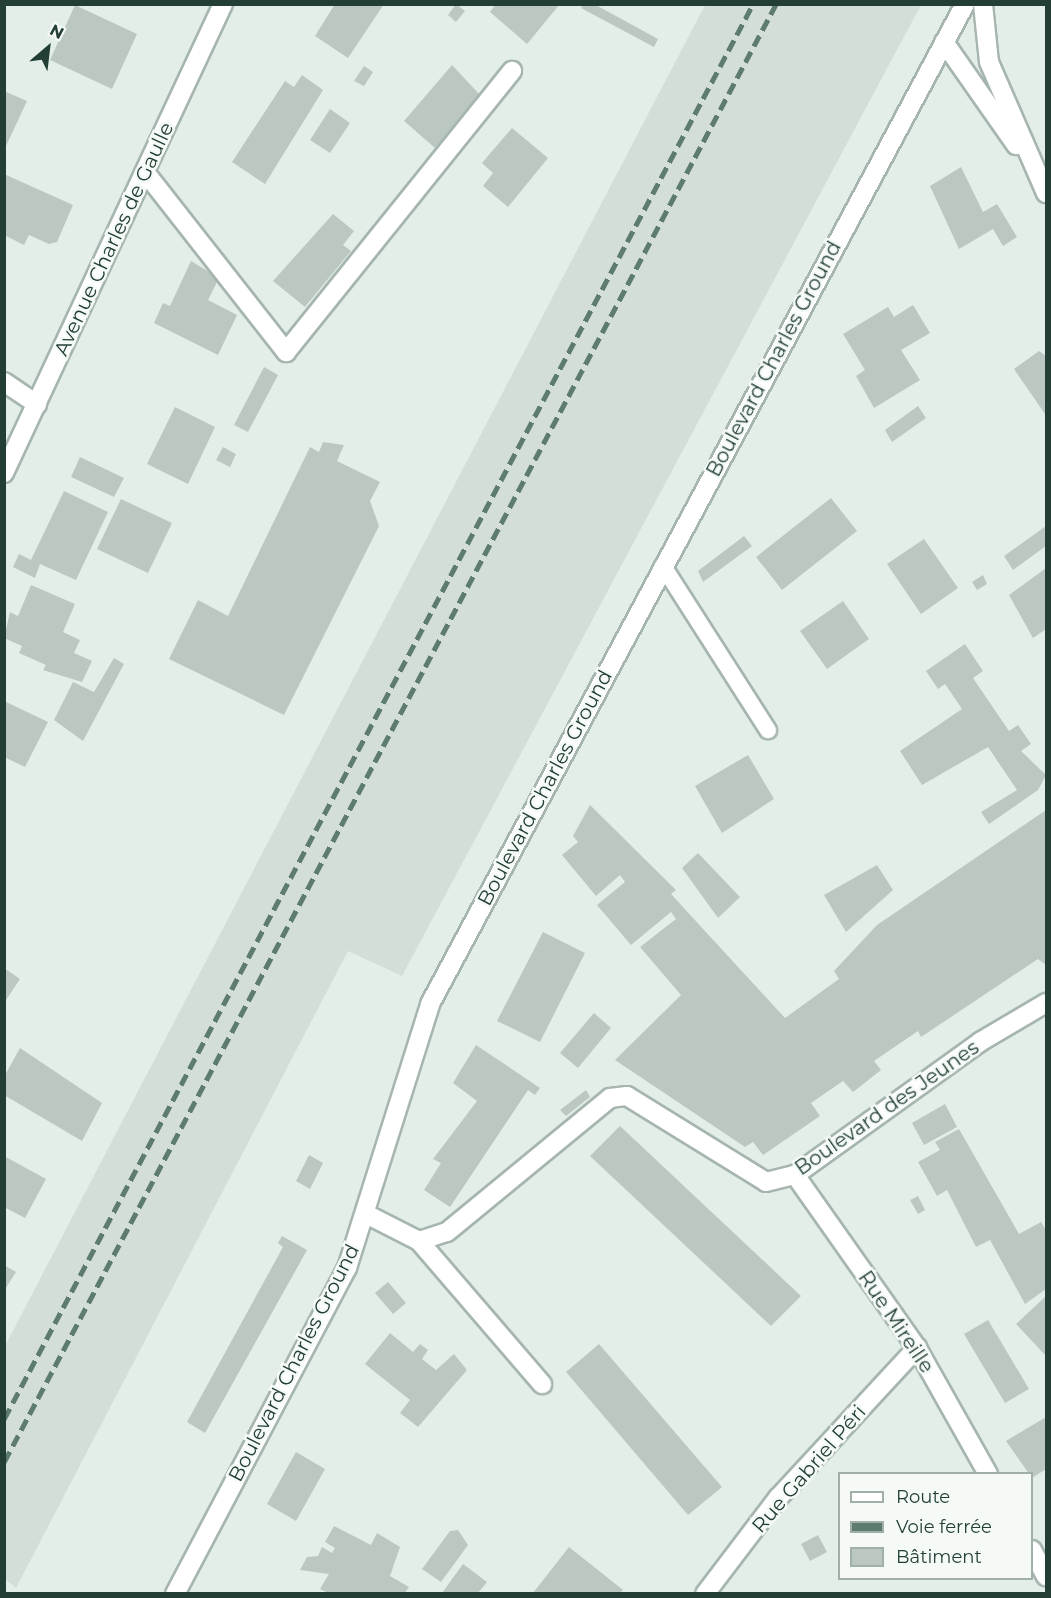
<!DOCTYPE html>
<meta charset="utf-8">
<style>
body{margin:0}
#map{position:relative;width:1051px;height:1598px;overflow:hidden;background:#e4eee9;font-family:Montserrat,sans-serif}
div>[style]{position:absolute}
[style*='--x']{left:calc(var(--x)*1px);top:calc(var(--y)*1px);width:calc(var(--w)*1px);rotate:calc(var(--a)*1deg)}
.built>*{inset:0;background:#d2ded7}
.building>*{inset:0;background:#bac8c1}
.roads{filter:drop-shadow(2px 0 #a6b6af) drop-shadow(-2px 0 #a6b6af) drop-shadow(0 2px #a6b6af) drop-shadow(0 -2px #a6b6af)}
.lane>*{height:16px;margin:-8px;padding:0 8px;transform-origin:8px;border-radius:8px;background:#fff}
.street>*{height:18px;margin:-9px;padding:0 9px;transform-origin:9px;border-radius:9px;background:#fff}
.secondary>*{height:18px;margin:-9px;padding:0 9px;transform-origin:9px;border-radius:9px;background:#fff}
.rail>*{height:4.5px;margin-top:-2.25px;transform-origin:0;background:repeating-linear-gradient(90deg,#5e7b70 0 12px,transparent 0 18px)}
span{translate:-50% -50%;white-space:nowrap;text-align:center;line-height:1.15;-webkit-text-stroke:5px #f5faf7;paint-order:stroke}
.street-label{font-size:20px;color:#233f35}
.frame{position:absolute;inset:0;border:6px solid #233f35;pointer-events:none}
.legend{position:absolute;left:838px;top:1472px;width:195px;height:108px;box-sizing:border-box;background:#f5faf7;border:2px solid #a1afa9;margin:0;padding:8px 10px;list-style:none;font-size:18px;color:#233f35}
.legend li{display:flex;align-items:center;gap:12px;height:30px}
.legend b{width:30px;border:2px solid #a1afa9}
.north{position:absolute;left:18px;top:18px;width:60px;height:60px;-webkit-text-stroke:4px #f5faf7;paint-order:stroke;rotate:28deg;font-size:16px;font-weight:700;line-height:24px;text-align:center;color:#233f35}
.north::after{content:'';display:block;margin:auto;width:21px;height:27px;background:#233f35;clip-path:polygon(50% 0,100% 100%,50% 72%,0 100%)}
</style>
<div id="map">
<div class="built">
<div style="clip-path:polygon(705px 5px,921px 5px,402px 976px,348px 951px,16px 1588px,5px 1579px,5px 1346px)"></div>
</div>
<div class="building">
<div style="clip-path:polygon(335px 4px,384px 4px,348px 58px,315px 36px)"></div>
<div style="clip-path:polygon(456px 4px,465px 11px,456px 22px,448px 15px)"></div>
<div style="clip-path:polygon(496px 4px,560px 4px,527px 44px,490px 12px)"></div>
<div style="clip-path:polygon(584px 4px,594px 4px,658px 39px,654px 47px,581px 8px)"></div>
<div style="clip-path:polygon(75px 5px,137px 34px,112px 89px,50px 60px)"></div>
<div style="clip-path:polygon(452px 65px,480px 95px,435px 148px,404px 121px)"></div>
<div style="clip-path:polygon(364px 66px,373px 72px,364px 86px,354px 81px)"></div>
<div style="clip-path:polygon(302px 75px,323px 90px,265px 184px,232px 162px,285px 81px,294px 87px)"></div>
<div style="clip-path:polygon(4px 91px,27px 101px,6px 146px,4px 145px)"></div>
<div style="clip-path:polygon(330px 109px,350px 123px,330px 153px,310px 140px)"></div>
<div style="clip-path:polygon(512px 128px,548px 158px,508px 207px,483px 186px,493px 173px,482px 163px)"></div>
<div style="clip-path:polygon(961px 167px,983px 212px,997px 204px,1017px 237px,1003px 246px,993px 229px,959px 249px,930px 186px)"></div>
<div style="clip-path:polygon(4px 174px,73px 205px,57px 242px,49px 244px,29px 235px,24px 245px,4px 235px)"></div>
<div style="clip-path:polygon(333px 214px,354px 231px,343px 245px,351px 251px,305px 307px,273px 281px)"></div>
<div style="clip-path:polygon(191px 261px,219px 278px,208px 300px,237px 315px,218px 355px,154px 323px,163px 303px,170px 306px)"></div>
<div style="clip-path:polygon(913px 305px,930px 333px,901px 350px,920px 380px,874px 408px,856px 376px,865px 370px,843px 334px,888px 307px,894px 317px)"></div>
<div style="clip-path:polygon(1039px 351px,1046px 356px,1045px 414px,1014px 369px)"></div>
<div style="clip-path:polygon(264px 367px,278px 375px,248px 432px,234px 425px)"></div>
<div style="clip-path:polygon(918px 406px,926px 418px,892px 442px,885px 430px)"></div>
<div style="clip-path:polygon(175px 407px,215px 427px,188px 484px,147px 464px)"></div>
<div style="clip-path:polygon(323px 442px,344px 445px,337px 461px,380px 482px,370px 501px,379px 526px,284px 715px,169px 659px,198px 600px,228px 616px,310px 447px,319px 452px)"></div>
<div style="clip-path:polygon(223px 447px,236px 454px,230px 467px,216px 460px)"></div>
<div style="clip-path:polygon(80px 457px,124px 478px,114px 497px,71px 477px)"></div>
<div style="clip-path:polygon(64px 491px,108px 512px,76px 580px,40px 564px,35px 578px,13px 567px,19px 554px,31px 560px)"></div>
<div style="clip-path:polygon(831px 498px,857px 531px,782px 590px,756px 557px)"></div>
<div style="clip-path:polygon(121px 499px,172px 523px,148px 573px,97px 549px)"></div>
<div style="clip-path:polygon(1046px 526px,1046px 546px,1013px 570px,1004px 556px)"></div>
<div style="clip-path:polygon(744px 536px,752px 546px,703px 582px,698px 571px)"></div>
<div style="clip-path:polygon(924px 539px,958px 588px,921px 614px,887px 564px)"></div>
<div style="clip-path:polygon(1046px 568px,1046px 629px,1033px 638px,1009px 595px)"></div>
<div style="clip-path:polygon(983px 575px,987px 584px,977px 590px,972px 582px)"></div>
<div style="clip-path:polygon(31px 585px,75px 604px,63px 632px,80px 640px,74px 653px,92px 661px,82px 682px,43px 670px,46px 665px,19px 653px,22px 646px,4px 638px,10px 612px,18px 616px)"></div>
<div style="clip-path:polygon(843px 601px,869px 639px,827px 669px,800px 631px)"></div>
<div style="clip-path:polygon(965px 644px,983px 671px,973px 678px,1009px 731px,1018px 725px,1031px 744px,1021px 751px,1046px 775px,1038px 790px,989px 824px,981px 812px,1017px 790px,988px 747px,922px 785px,900px 751px,962px 709px,945px 684px,938px 689px,926px 671px)"></div>
<div style="clip-path:polygon(114px 658px,124px 664px,83px 741px,54px 720px,73px 682px,94px 692px)"></div>
<div style="clip-path:polygon(4px 701px,48px 722px,25px 767px,4px 757px)"></div>
<div style="clip-path:polygon(748px 755px,774px 799px,722px 833px,695px 786px)"></div>
<div style="clip-path:polygon(590px 805px,676px 890px,671px 894px,785px 1018px,839px 979px,834px 971px,877px 925px,1046px 810px,1046px 965px,1038px 959px,921px 1037px,918px 1031px,874px 1061px,881px 1070px,853px 1092px,843px 1081px,811px 1103px,820px 1116px,763px 1155px,753px 1142px,745px 1147px,615px 1060px,681px 995px,640px 947px,676px 919px,671px 912px,631px 945px,597px 905px,625px 882px,620px 875px,596px 896px,562px 855px,578px 842px,573px 836px)"></div>
<div style="clip-path:polygon(698px 853px,740px 897px,718px 918px,682px 868px)"></div>
<div style="clip-path:polygon(877px 865px,893px 890px,846px 932px,824px 895px)"></div>
<div style="clip-path:polygon(543px 932px,585px 953px,540px 1042px,497px 1021px)"></div>
<div style="clip-path:polygon(4px 968px,20px 979px,4px 1003px)"></div>
<div style="clip-path:polygon(594px 1013px,611px 1028px,578px 1068px,560px 1053px)"></div>
<div style="clip-path:polygon(476px 1045px,540px 1088px,535px 1095px,528px 1090px,450px 1207px,424px 1190px,441px 1163px,433px 1159px,477px 1101px,453px 1083px)"></div>
<div style="clip-path:polygon(20px 1048px,102px 1103px,82px 1141px,4px 1095px,4px 1077px)"></div>
<div style="clip-path:polygon(586px 1090px,590px 1097px,566px 1116px,560px 1110px)"></div>
<div style="clip-path:polygon(945px 1104px,957px 1127px,924px 1145px,912px 1123px)"></div>
<div style="clip-path:polygon(620px 1126px,801px 1296px,771px 1326px,590px 1156px)"></div>
<div style="clip-path:polygon(959px 1129px,1019px 1234px,1041px 1222px,1046px 1230px,1046px 1289px,1025px 1304px,990px 1240px,976px 1247px,947px 1190px,937px 1196px,918px 1162px,940px 1150px,935px 1142px)"></div>
<div style="clip-path:polygon(309px 1155px,323px 1163px,310px 1189px,296px 1181px)"></div>
<div style="clip-path:polygon(4px 1156px,46px 1179px,25px 1218px,4px 1207px)"></div>
<div style="clip-path:polygon(918px 1196px,925px 1210px,918px 1214px,910px 1200px)"></div>
<div style="clip-path:polygon(282px 1236px,307px 1250px,205px 1433px,187px 1422px,283px 1247px,278px 1243px)"></div>
<div style="clip-path:polygon(4px 1265px,16px 1272px,4px 1291px)"></div>
<div style="clip-path:polygon(388px 1282px,406px 1303px,393px 1314px,375px 1293px)"></div>
<div style="clip-path:polygon(1045px 1297px,1046px 1299px,1046px 1356px,1016px 1324px)"></div>
<div style="clip-path:polygon(988px 1320px,1029px 1389px,1005px 1403px,964px 1334px)"></div>
<div style="clip-path:polygon(390px 1333px,413px 1352px,420px 1344px,428px 1350px,422px 1359px,436px 1370px,454px 1354px,467px 1370px,418px 1427px,400px 1413px,410px 1400px,365px 1364px)"></div>
<div style="clip-path:polygon(599px 1344px,722px 1487px,688px 1515px,566px 1372px)"></div>
<div style="clip-path:polygon(1046px 1417px,1046px 1469px,1032px 1478px,1006px 1441px)"></div>
<div style="clip-path:polygon(296px 1452px,325px 1469px,296px 1521px,267px 1504px)"></div>
<div style="clip-path:polygon(334px 1526px,371px 1545px,377px 1533px,400px 1547px,390px 1576px,409px 1587px,405px 1593px,328px 1593px,320px 1589px,329px 1574px,300px 1570px,307px 1557px,318px 1556px,322px 1547px,332px 1553px,335px 1548px,325px 1542px)"></div>
<div style="clip-path:polygon(458px 1530px,468px 1545px,441px 1582px,422px 1569px,450px 1531px)"></div>
<div style="clip-path:polygon(818px 1535px,827px 1552px,810px 1561px,801px 1544px)"></div>
<div style="clip-path:polygon(569px 1547px,623px 1590px,620px 1593px,533px 1593px)"></div>
<div style="clip-path:polygon(463px 1564px,487px 1582px,478px 1593px,442px 1593px)"></div>
</div>
<div class="roads">
<div class="lane">
<div style="--x:663;--y:566;--w:195;--a:57.4"></div>
</div>
<div class="street">
<div style="--x:983;--y:4;--w:58;--a:84.1"></div>
<div style="--x:989;--y:62;--w:143;--a:66.5"></div>
<div style="--x:944;--y:42;--w:126;--a:55"></div>
<div style="--x:145;--y:172;--w:229;--a:51.9"></div>
<div style="--x:286;--y:352;--w:361;--a:-51.2"></div>
<div style="--x:4;--y:382;--w:40;--a:34"></div>
<div style="--x:795;--y:1175;--w:212;--a:54.8"></div>
<div style="--x:917;--y:1348;--w:145;--a:60.6"></div>
<div style="--x:366;--y:1214;--w:59;--a:27"></div>
<div style="--x:419;--y:1241;--w:29;--a:-18"></div>
<div style="--x:447;--y:1232;--w:211;--a:-39.4"></div>
<div style="--x:610;--y:1098;--w:17;--a:-7"></div>
<div style="--x:627;--y:1096;--w:163;--a:31.7"></div>
<div style="--x:766;--y:1182;--w:30;--a:-14"></div>
<div style="--x:795;--y:1175;--w:228;--a:-35.7"></div>
<div style="--x:980;--y:1042;--w:77;--a:-30.6"></div>
<div style="--x:419;--y:1241;--w:189;--a:49.3"></div>
<div style="--x:1032;--y:1550;--w:30;--a:62"></div>
<div style="--x:705;--y:1594;--w:121;--a:-52.8"></div>
<div style="--x:778;--y:1498;--w:205;--a:-47.2"></div>
</div>
<div class="secondary">
<div style="--x:4;--y:473;--w:518;--a:-64.97"></div>
<div style="--x:175;--y:1594;--w:369;--a:-62.2"></div>
<div style="--x:347;--y:1268;--w:277;--a:-72.5"></div>
<div style="--x:430;--y:1004;--w:1134;--a:-61.85"></div>
</div>
</div>
<div class="rail">
<div style="--x:4;--y:1419;--w:1601;--a:-62.11"></div>
<div style="--x:4;--y:1462;--w:1650;--a:-62.1"></div>
</div>
<div class="street-label">
<span style="left:114px;top:239px;rotate:-65deg">Avenue Charles de Gaulle</span>
<span style="left:774px;top:359px;rotate:-62deg">Boulevard Charles Ground</span>
<span style="left:545px;top:788px;rotate:-62deg">Boulevard Charles Ground</span>
<span style="left:887px;top:1108px;rotate:-35deg">Boulevard des Jeunes</span>
<span style="left:896px;top:1322px;rotate:56deg">Rue Mireille</span>
<span style="left:294px;top:1363px;rotate:-63deg">Boulevard Charles Ground</span>
<span style="left:809px;top:1469px;rotate:-49deg">Rue Gabriel Péri</span>
</div>
<div class="frame"></div>
<ul class="legend">
<li><b style="height:8px;background:#fff"></b>Route</li>
<li><b style="height:8px;background:#5e7b70"></b>Voie ferrée</li>
<li><b style="height:16px;background:#bac8c1"></b>Bâtiment</li>
</ul>
<div class="north">N</div>
</div>
